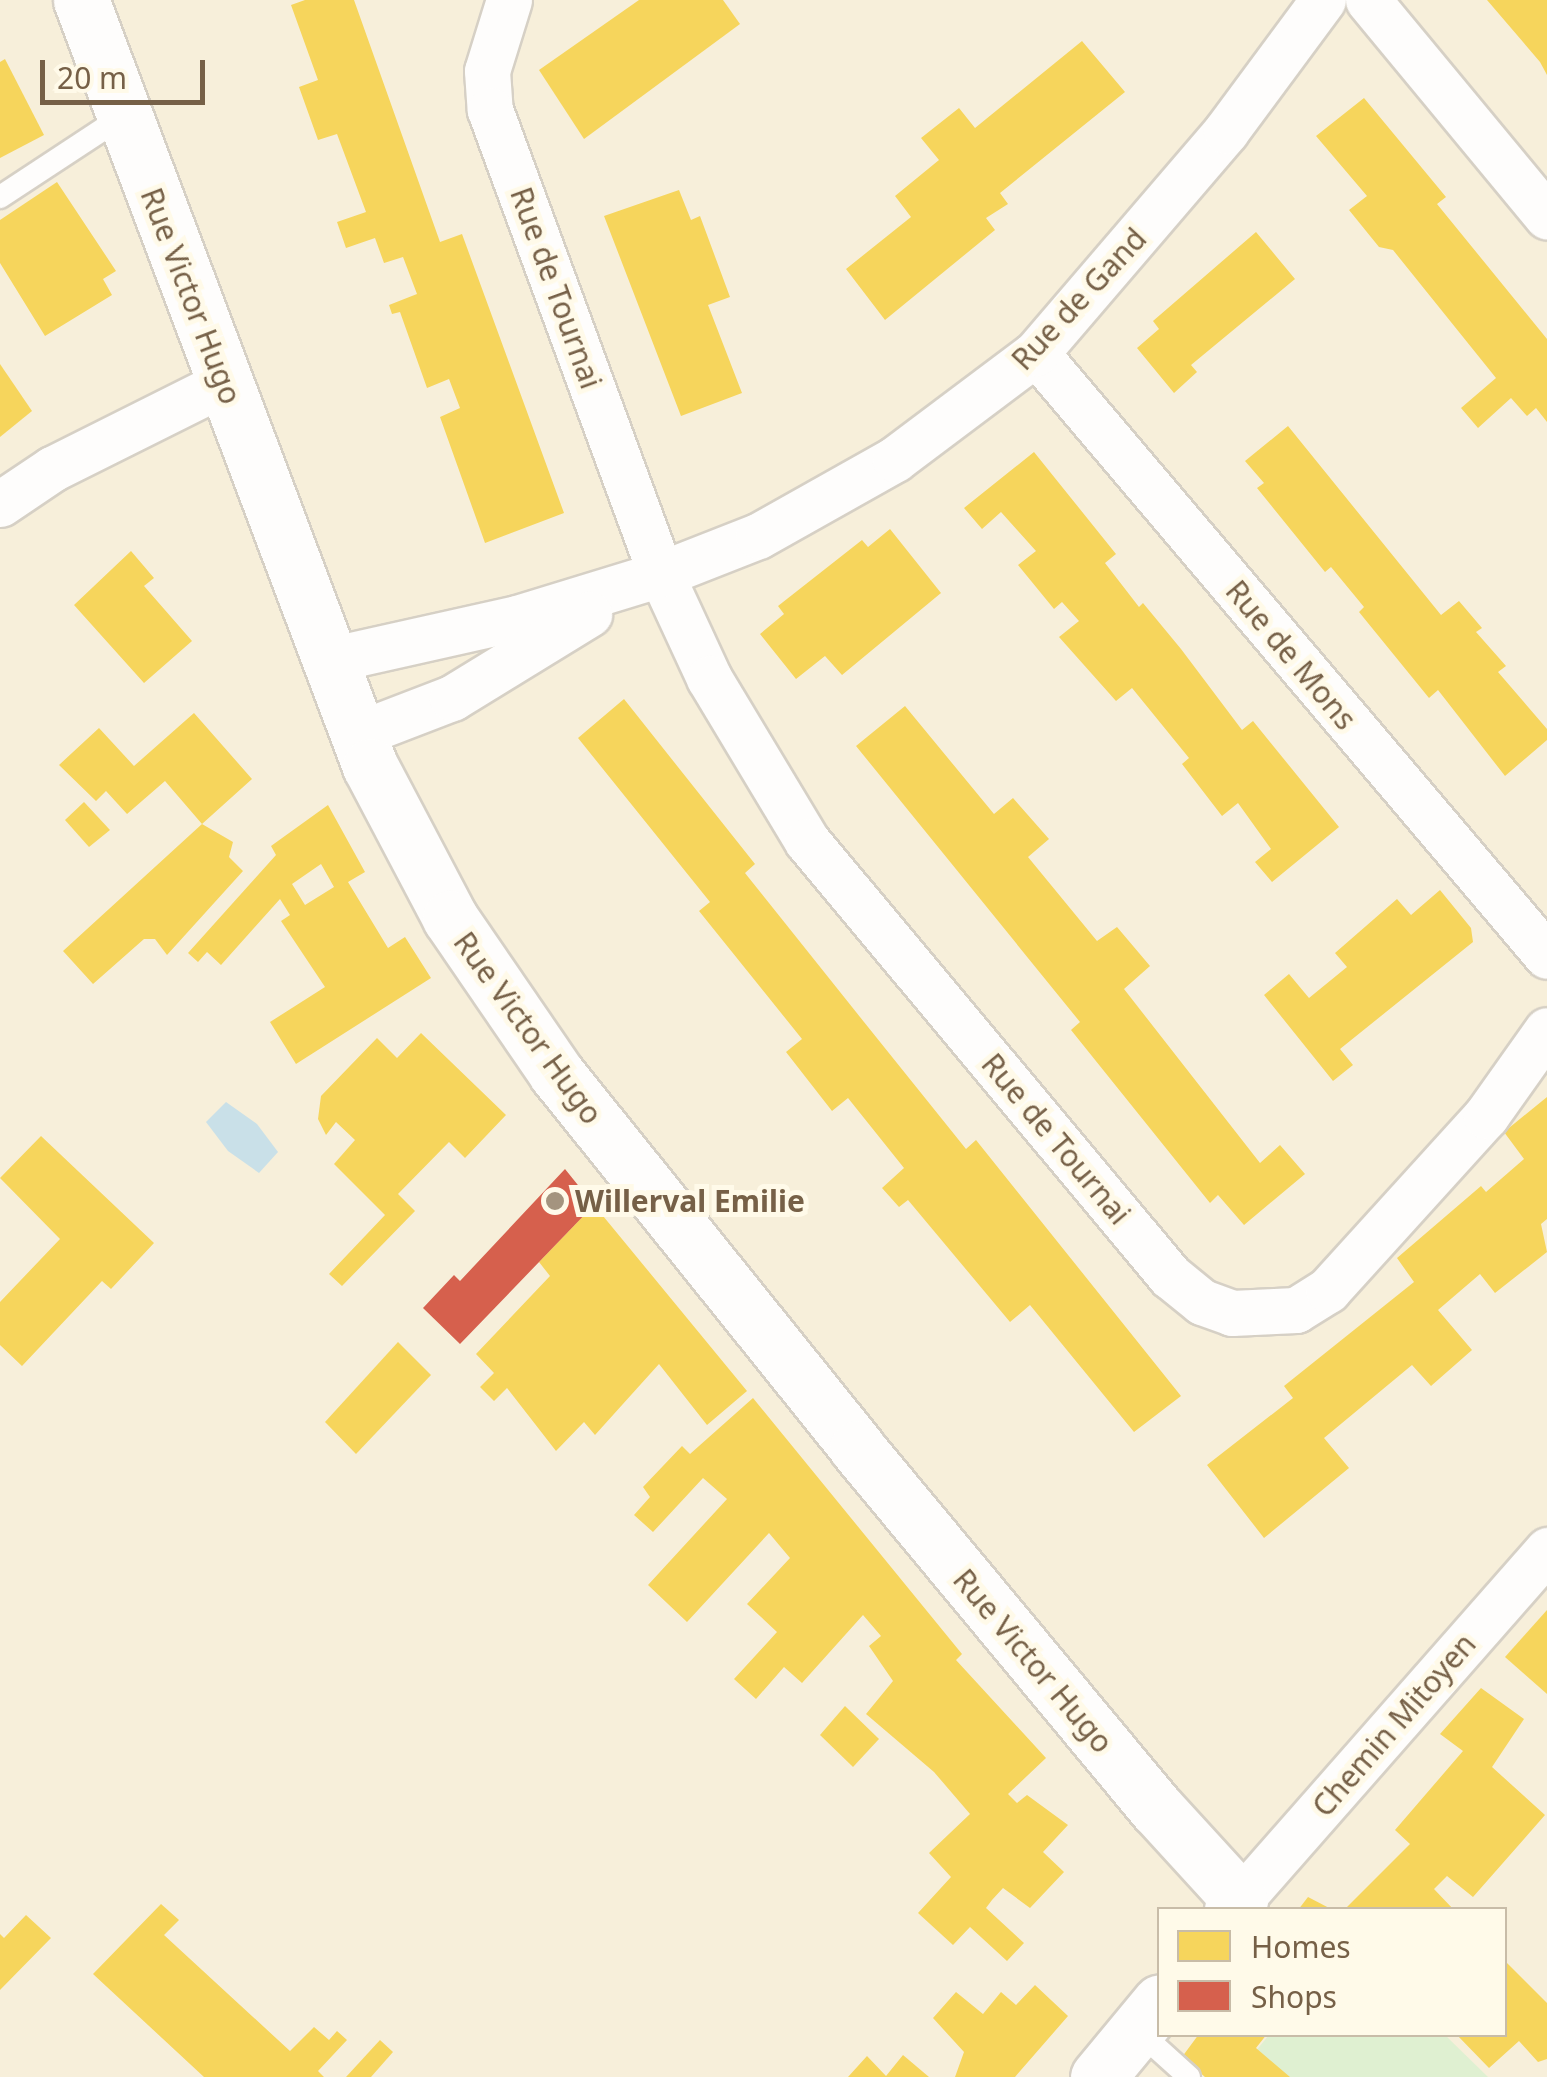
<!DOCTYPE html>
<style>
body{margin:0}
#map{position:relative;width:1547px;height:2077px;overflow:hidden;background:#f8f4e8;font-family:"Noto Sans",sans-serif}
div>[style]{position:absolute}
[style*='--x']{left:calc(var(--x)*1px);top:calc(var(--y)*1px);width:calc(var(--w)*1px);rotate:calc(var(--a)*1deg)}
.residential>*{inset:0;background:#f7efda}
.green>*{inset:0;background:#dff0d1}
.water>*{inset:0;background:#c9e0e8}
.homes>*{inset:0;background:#f6d55c}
.shops>*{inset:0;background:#d6604d}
.roads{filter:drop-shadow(2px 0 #d6d0c5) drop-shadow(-2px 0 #d6d0c5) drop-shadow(0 2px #d6d0c5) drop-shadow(0 -2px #d6d0c5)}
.lane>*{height:22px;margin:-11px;padding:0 11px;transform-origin:11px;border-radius:11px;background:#fefdfc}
.street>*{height:45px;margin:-22.5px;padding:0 22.5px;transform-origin:22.5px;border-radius:22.5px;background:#fefdfc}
.secondary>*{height:55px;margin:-27.5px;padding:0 27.5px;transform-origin:27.5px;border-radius:27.5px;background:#fefdfc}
.dots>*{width:28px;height:28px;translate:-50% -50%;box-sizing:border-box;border:5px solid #fffae9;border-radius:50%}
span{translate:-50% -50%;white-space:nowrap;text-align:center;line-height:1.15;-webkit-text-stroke:10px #fffae9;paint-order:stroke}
.street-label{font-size:30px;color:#766047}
.poi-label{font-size:30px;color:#766047;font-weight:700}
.left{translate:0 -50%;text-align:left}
.legend{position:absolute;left:1157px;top:1907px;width:350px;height:130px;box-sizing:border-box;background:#fffae9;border:2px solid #c8bca8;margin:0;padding:12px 18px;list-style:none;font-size:30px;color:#766047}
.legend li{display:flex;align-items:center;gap:20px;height:50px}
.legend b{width:50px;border:2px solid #c8bca8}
.scale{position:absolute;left:40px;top:60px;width:165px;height:45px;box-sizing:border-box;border:5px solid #766047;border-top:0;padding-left:12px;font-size:30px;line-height:35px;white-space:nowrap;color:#766047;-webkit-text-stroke:8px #fffae9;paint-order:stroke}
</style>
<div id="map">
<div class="residential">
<div style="clip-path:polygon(evenodd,0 0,1547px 0,1547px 2077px,0 2077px,0 0,1160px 1910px,1504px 1910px,1504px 2034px,1160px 2034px,1160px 1910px)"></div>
</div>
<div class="green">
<div style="clip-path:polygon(1269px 2035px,1445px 2035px,1488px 2077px,1285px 2077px,1255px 2052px)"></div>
</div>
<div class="water">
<div style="clip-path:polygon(226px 1102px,257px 1124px,278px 1152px,259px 1173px,228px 1151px,206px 1122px)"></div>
</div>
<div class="homes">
<div style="clip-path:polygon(305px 0,354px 0,440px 242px,462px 234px,564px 513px,485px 543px,440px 417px,460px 408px,449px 379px,427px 388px,400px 312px,392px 314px,389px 305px,417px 294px,403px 257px,384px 263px,375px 238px,346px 248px,337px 222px,366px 212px,337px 134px,318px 140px,299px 87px,318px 80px,291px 5px)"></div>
<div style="clip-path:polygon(639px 0,723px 0,740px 24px,584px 139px,539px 70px)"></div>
<div style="clip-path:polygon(1487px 0,1547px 0,1547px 75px,1540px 62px)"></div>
<div style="clip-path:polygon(1082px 41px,1125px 92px,1000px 193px,1008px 204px,986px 218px,995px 230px,885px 320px,846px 269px,911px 217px,895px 196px,939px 160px,921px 138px,959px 108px,975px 128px)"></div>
<div style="clip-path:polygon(5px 59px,44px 135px,0 158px,0 62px)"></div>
<div style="clip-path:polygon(1364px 98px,1446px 197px,1437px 204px,1547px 339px,1547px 422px,1536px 408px,1527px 416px,1511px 398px,1478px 428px,1461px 408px,1496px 378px,1393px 250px,1379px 247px,1349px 210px,1367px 196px,1316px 136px)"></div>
<div style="clip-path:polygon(57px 182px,116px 271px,103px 279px,112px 295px,45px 336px,0 263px,0 220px)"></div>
<div style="clip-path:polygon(679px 190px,691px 220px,700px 216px,730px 297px,708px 305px,742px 393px,681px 416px,604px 216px)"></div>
<div style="clip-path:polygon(1256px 232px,1295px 279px,1191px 365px,1197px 372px,1174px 393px,1137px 348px,1159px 329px,1153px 321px)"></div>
<div style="clip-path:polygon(0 364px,32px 411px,0 437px)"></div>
<div style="clip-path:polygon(1288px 426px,1441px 615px,1459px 601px,1482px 628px,1476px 632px,1506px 666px,1498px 672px,1547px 729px,1547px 740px,1505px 776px,1438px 690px,1429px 698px,1359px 612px,1364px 607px,1331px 567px,1325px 572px,1257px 488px,1264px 483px,1245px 461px)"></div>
<div style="clip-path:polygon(1034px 452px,1116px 554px,1105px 563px,1139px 607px,1143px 603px,1181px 649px,1242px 730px,1253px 721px,1339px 827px,1272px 882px,1255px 862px,1271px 849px,1238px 803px,1222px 816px,1182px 764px,1189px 758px,1132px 688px,1116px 701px,1059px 637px,1079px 621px,1062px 602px,1054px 609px,1018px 565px,1036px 551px,1001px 512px,982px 529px,964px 508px)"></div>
<div style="clip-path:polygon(890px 529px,941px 593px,842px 675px,825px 656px,796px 679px,760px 634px,784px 614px,778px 606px,862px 540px,868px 547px)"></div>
<div style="clip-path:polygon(131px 551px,154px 578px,144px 586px,192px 641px,144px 683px,74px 605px)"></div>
<div style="clip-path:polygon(624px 699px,755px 864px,745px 873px,864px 1022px,966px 1149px,976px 1140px,1181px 1396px,1134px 1432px,1030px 1305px,1010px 1322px,908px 1200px,899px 1207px,882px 1188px,904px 1168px,848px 1098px,832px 1111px,786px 1052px,802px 1039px,699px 911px,710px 902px,578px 738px)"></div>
<div style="clip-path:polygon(905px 706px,994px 814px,1013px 798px,1049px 839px,1028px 857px,1097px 941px,1117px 927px,1150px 966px,1124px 989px,1260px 1163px,1280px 1145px,1305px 1174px,1244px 1225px,1218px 1195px,1210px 1203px,1071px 1030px,1080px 1022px,856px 746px)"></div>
<div style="clip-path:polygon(194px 713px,252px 779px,202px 824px,165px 781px,127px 814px,106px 791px,96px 801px,59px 765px,99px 728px,134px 766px)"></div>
<div style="clip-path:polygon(84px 802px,110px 830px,89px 847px,65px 820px)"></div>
<div style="clip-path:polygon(evenodd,328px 805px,365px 872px,348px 882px,388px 948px,405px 937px,431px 978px,296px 1064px,270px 1022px,325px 987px,281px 921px,290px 915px,280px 899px,221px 965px,207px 952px,198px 962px,188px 953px,276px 855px,271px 846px,328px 805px,321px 864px,334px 887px,305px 905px,292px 884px,321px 864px)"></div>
<div style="clip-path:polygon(202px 824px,233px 842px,229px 857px,243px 871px,167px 955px,155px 939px,144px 939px,93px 984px,63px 951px)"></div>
<div style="clip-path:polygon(1440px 890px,1471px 928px,1473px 942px,1340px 1049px,1353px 1065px,1333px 1081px,1264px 995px,1289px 974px,1309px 998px,1347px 967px,1335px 953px,1397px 899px,1411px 915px)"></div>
<div style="clip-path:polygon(421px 1033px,506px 1115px,465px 1158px,449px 1142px,398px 1194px,415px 1211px,342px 1286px,329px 1274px,385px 1215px,334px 1164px,355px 1140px,336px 1122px,326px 1135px,318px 1119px,321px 1096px,377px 1038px,397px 1058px)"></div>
<div style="clip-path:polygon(1547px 1097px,1547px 1219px,1541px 1224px,1547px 1252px,1495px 1293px,1480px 1274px,1438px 1310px,1472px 1350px,1431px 1386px,1412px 1365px,1324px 1438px,1349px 1468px,1264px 1538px,1207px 1465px,1293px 1398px,1284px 1386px,1414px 1282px,1397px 1258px,1481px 1186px,1486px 1192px,1524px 1159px,1504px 1132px)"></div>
<div style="clip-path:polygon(41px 1136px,154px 1243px,111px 1289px,102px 1281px,22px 1366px,0 1345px,0 1302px,60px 1239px,0 1178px)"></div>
<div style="clip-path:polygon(594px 1205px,747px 1391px,707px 1425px,659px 1364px,595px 1435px,584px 1422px,556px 1451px,507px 1388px,494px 1401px,480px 1387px,494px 1373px,476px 1354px,550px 1276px,539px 1262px)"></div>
<div style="clip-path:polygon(398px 1342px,431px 1375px,356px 1454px,325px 1422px)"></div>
<div style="clip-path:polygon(753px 1398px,962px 1654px,956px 1660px,1046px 1758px,1008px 1794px,1017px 1803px,1027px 1795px,1068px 1825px,1043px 1852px,1064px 1872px,1030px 1908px,1003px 1888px,992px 1900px,986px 1908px,1024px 1943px,1007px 1961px,970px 1927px,953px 1945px,918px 1913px,951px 1877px,929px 1853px,970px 1814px,934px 1772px,866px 1714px,893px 1681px,869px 1646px,881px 1636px,863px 1615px,802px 1683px,784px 1667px,756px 1699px,734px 1679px,777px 1632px,747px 1604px,790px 1558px,769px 1533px,687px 1622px,648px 1585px,727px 1499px,703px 1478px,653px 1532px,634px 1515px,650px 1497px,643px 1487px,682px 1446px,690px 1454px)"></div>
<div style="clip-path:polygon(1547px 1610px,1547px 1694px,1505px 1657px)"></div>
<div style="clip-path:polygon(1481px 1688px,1524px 1719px,1492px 1767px,1545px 1815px,1473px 1897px,1447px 1876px,1434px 1889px,1454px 1910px,1344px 1910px,1410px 1844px,1395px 1830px,1463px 1751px,1440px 1734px)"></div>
<div style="clip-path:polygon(845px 1706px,879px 1739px,853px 1767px,820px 1735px)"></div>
<div style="clip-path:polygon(1308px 1897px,1333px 1910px,1298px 1910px)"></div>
<div style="clip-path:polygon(161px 1904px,179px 1920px,164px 1935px,290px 2051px,314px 2027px,329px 2040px,337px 2031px,347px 2040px,318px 2071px,324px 2077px,204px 2077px,93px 1974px)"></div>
<div style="clip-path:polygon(26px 1915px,51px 1938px,0 1990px,0 1934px,4px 1938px)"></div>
<div style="clip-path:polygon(1504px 1960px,1547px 2003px,1547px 2059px,1538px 2062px,1519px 2041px,1489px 2068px,1456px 2034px,1504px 2034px)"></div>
<div style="clip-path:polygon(1035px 1985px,1068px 2016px,1015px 2077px,955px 2077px,964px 2052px,933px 2018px,956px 1992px,983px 2014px,1001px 1992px,1016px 2005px)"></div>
<div style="clip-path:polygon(1199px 2034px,1267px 2034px,1256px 2048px,1290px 2077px,1205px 2077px,1182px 2057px)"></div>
<div style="clip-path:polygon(380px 2040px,393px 2052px,371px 2077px,346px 2077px)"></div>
<div style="clip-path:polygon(903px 2055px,929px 2077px,848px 2077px,867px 2056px,886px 2076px)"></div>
</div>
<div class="shops">
<div style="clip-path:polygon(565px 1169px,594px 1205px,460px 1344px,423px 1308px,454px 1275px,460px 1281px)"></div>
</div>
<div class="roads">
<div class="lane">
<div style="--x:0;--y:197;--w:146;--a:-33.3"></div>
<div style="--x:1137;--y:2030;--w:70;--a:42.1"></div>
</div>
<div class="street">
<div style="--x:509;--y:0;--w:74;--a:107.2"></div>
<div style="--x:487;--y:71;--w:39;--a:86"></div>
<div style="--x:490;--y:110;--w:495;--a:69.8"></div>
<div style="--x:661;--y:574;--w:115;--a:65.2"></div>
<div style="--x:709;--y:678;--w:190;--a:59"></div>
<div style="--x:807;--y:841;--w:567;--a:50.16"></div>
<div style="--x:1170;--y:1276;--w:41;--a:39.1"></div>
<div style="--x:1202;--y:1302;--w:32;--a:20"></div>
<div style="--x:1232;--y:1313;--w:64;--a:-2.7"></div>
<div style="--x:1296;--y:1310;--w:38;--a:-32"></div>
<div style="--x:1328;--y:1290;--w:235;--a:-47.8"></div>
<div style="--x:1486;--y:1116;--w:105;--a:-54.7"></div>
<div style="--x:1368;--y:0;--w:281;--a:50.4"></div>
<div style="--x:1036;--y:353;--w:790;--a:49.72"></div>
<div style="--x:0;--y:504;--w:63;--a:-33.9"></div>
<div style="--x:52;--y:469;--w:192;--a:-26.6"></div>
<div style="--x:329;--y:660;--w:193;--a:-12.6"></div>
<div style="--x:517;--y:618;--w:151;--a:-17"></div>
<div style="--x:661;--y:574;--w:104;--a:-21.4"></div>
<div style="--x:758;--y:536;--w:157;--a:-29.3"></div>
<div style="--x:895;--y:459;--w:176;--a:-36.9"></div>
<div style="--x:1036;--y:353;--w:292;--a:-49.4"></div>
<div style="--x:1226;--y:131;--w:163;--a:-53.5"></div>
<div style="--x:358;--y:734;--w:101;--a:-21"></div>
<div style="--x:452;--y:698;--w:161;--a:-31.5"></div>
<div style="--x:1240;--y:1900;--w:466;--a:-48.7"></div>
</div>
<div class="secondary">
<div style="--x:81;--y:0;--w:819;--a:69.33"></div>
<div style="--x:370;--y:766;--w:172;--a:62.2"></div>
<div style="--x:450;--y:918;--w:188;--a:55.6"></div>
<div style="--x:556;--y:1073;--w:481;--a:51.2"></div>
<div style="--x:857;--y:1448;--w:469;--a:50.3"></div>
<div style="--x:1157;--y:1809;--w:123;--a:47.6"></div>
<div style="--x:1240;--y:1900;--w:13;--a:129"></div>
<div style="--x:1098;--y:2077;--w:97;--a:-50.4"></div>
</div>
</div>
<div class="dots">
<div style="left:555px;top:1201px;background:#a4947f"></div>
</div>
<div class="street-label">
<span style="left:556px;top:288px;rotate:70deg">Rue de Tournai</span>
<span style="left:191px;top:296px;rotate:69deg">Rue Victor Hugo</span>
<span style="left:1079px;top:299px;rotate:-47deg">Rue de Gand</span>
<span style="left:1291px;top:655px;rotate:50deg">Rue de Mons</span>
<span style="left:528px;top:1028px;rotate:54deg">Rue Victor Hugo</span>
<span style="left:1056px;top:1139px;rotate:50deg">Rue de Tournai</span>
<span style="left:1033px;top:1661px;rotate:50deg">Rue Victor Hugo</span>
<span style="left:1394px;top:1725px;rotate:-49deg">Chemin Mitoyen</span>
</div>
<div class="poi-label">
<span class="left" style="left:575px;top:1201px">Willerval Emilie</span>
</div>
<ul class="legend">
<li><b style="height:28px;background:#f6d55c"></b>Homes</li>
<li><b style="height:28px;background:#d6604d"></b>Shops</li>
</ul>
<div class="scale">20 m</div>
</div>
